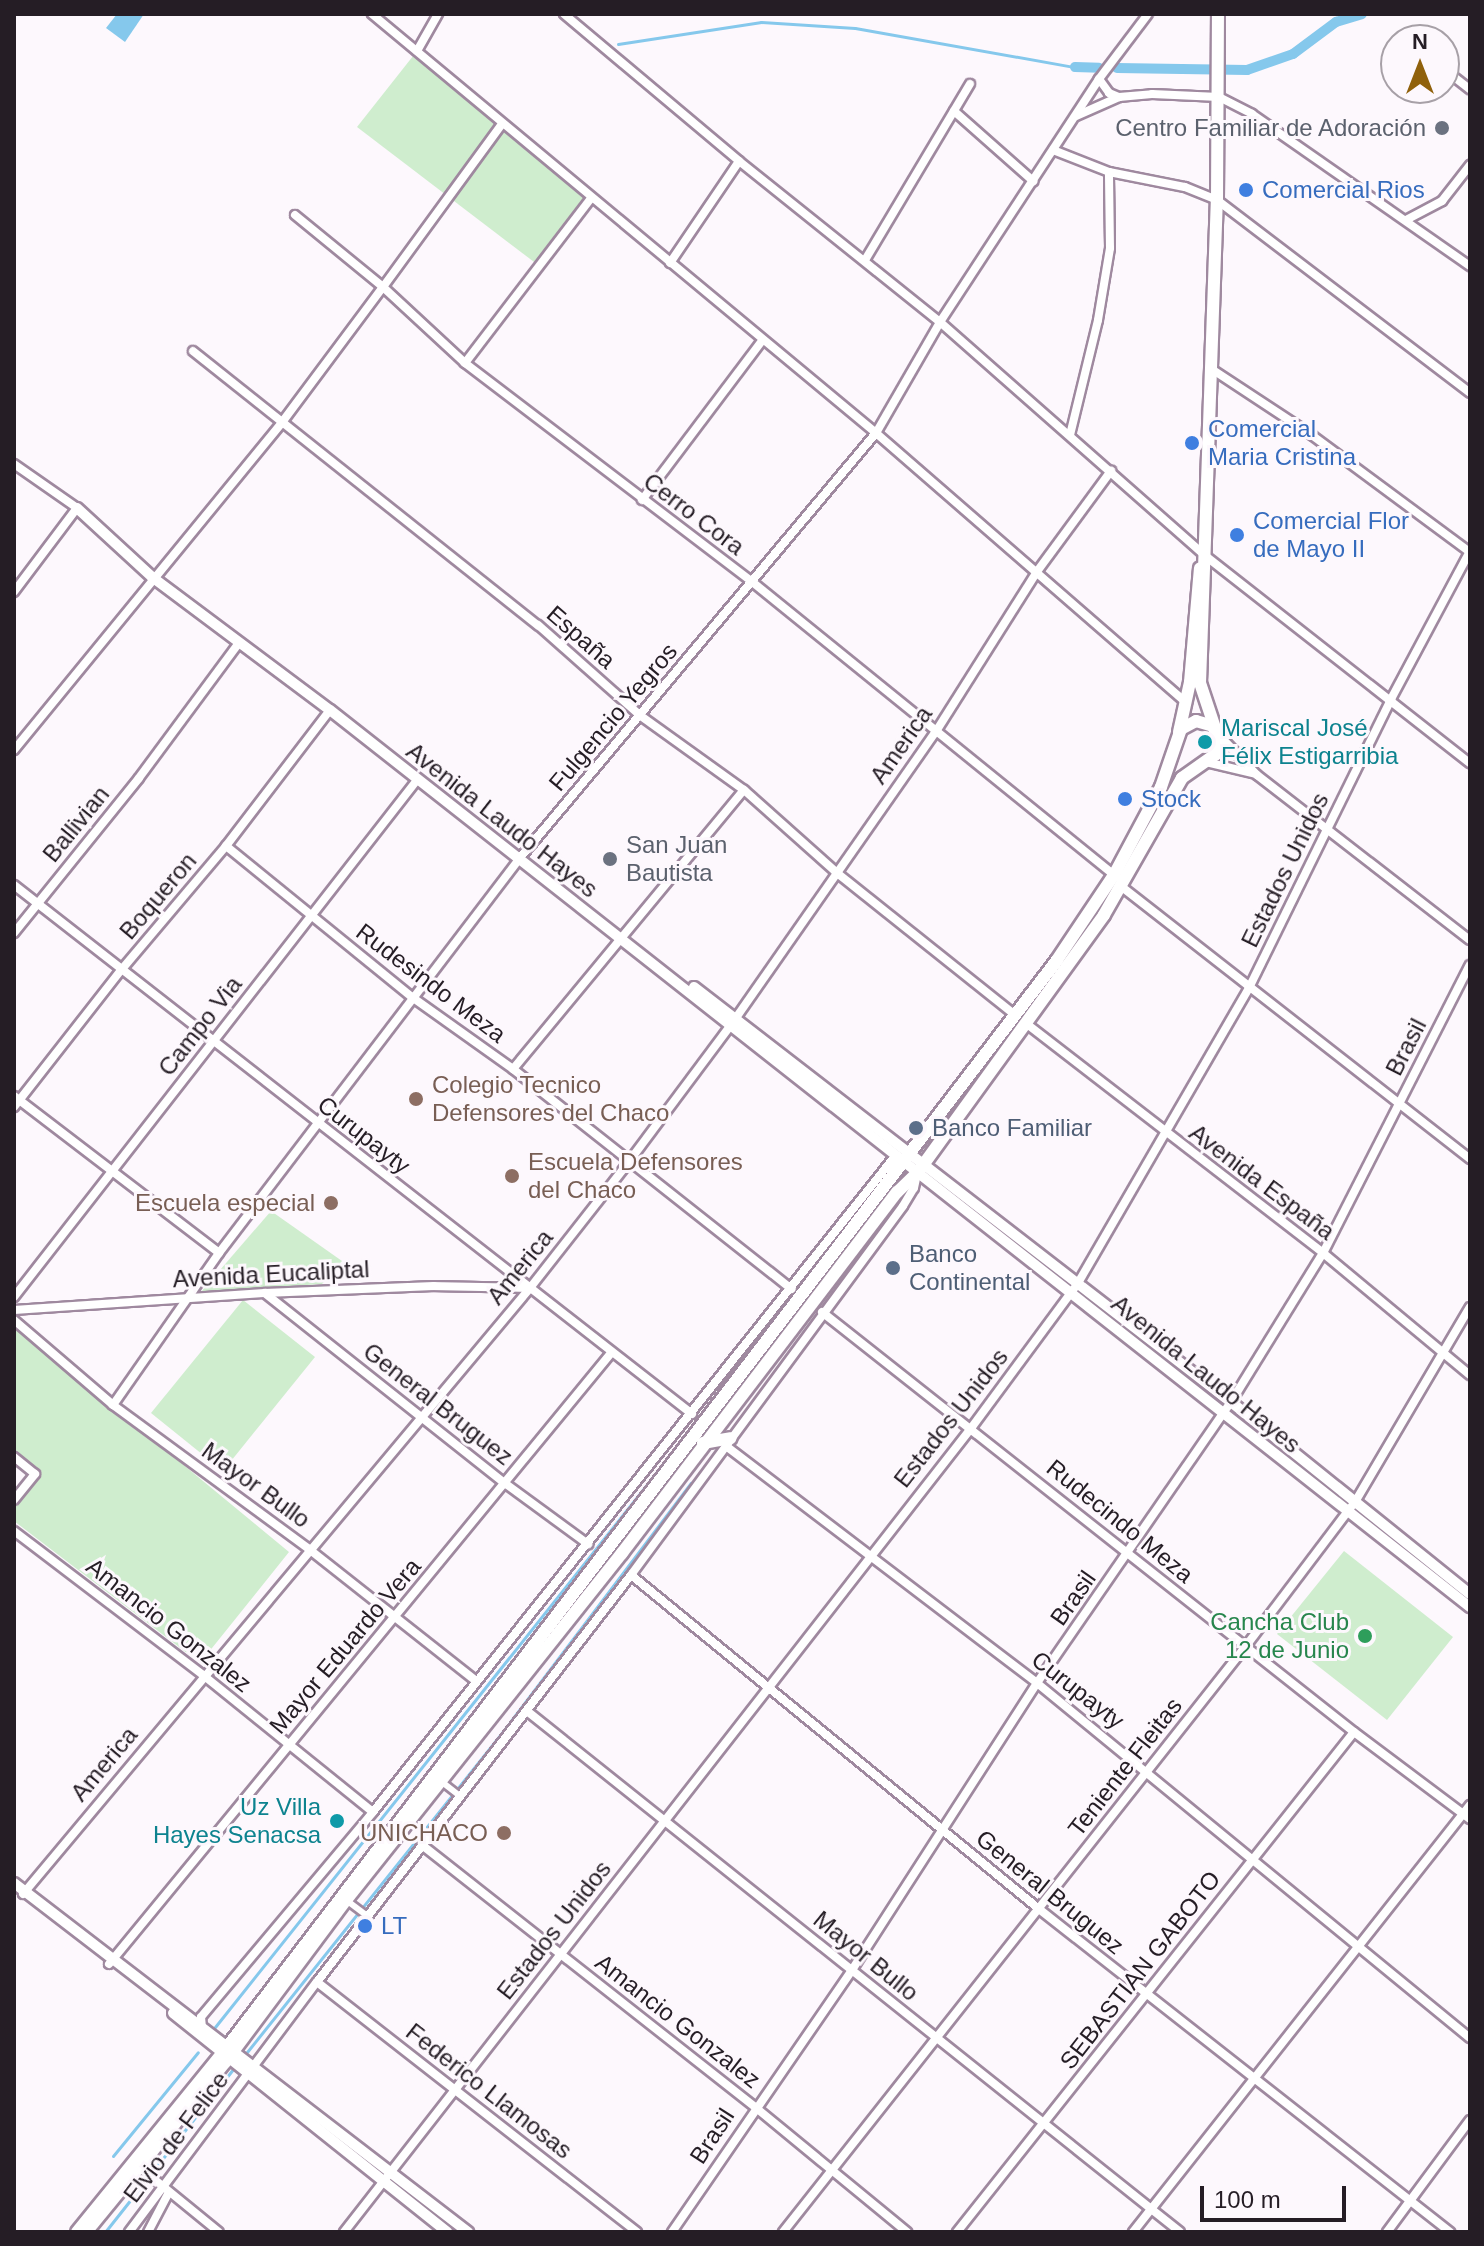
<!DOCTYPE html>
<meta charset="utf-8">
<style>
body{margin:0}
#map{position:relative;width:1484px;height:2246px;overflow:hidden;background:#fdf8fd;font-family:Arial,sans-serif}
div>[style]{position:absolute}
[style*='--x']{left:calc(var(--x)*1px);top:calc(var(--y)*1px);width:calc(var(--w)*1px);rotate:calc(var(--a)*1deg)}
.green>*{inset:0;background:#cfedce}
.water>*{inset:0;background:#85c8ec}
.stream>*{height:3px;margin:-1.5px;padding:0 1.5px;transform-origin:1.5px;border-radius:1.5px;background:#85c8ec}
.canal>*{height:10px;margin:-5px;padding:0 5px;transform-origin:5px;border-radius:5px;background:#85c8ec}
.roads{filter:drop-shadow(2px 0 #9f899f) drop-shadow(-2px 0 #9f899f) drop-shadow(0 2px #9f899f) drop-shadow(0 -2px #9f899f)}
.pedestrian>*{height:6px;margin:-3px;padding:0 3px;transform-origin:3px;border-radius:3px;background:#fff}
.minor>*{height:8px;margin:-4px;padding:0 4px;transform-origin:4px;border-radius:4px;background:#fff}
.tertiary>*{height:10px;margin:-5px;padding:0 5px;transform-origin:5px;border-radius:5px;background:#fff}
.trunk>*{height:12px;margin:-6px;padding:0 6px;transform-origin:6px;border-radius:6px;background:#fff}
.dots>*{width:22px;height:22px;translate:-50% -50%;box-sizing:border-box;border:4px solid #fdf8fd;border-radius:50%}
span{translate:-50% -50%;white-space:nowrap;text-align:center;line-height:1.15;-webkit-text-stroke:6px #fdf8fd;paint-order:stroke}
.worship-label{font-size:24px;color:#5b616d}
.right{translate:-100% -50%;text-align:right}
.left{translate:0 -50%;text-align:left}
.shop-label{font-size:24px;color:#366cbe}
.street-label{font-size:24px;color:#251d25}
.culture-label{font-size:24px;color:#0d838f}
.education-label{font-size:24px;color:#785e54}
.service-label{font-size:24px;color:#4e5e75}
.leisure-label{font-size:24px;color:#27864d}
.frame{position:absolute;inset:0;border:16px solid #251d25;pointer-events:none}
.north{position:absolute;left:1380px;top:24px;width:80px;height:80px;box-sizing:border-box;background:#fdf8fd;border:2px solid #a7a0a7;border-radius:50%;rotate:0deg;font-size:22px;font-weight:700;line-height:32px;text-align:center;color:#251d25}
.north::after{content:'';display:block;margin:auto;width:28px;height:36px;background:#90610c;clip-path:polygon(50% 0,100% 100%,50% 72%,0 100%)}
.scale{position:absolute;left:1200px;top:2186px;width:146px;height:36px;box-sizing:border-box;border:4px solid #251d25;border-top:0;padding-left:10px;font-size:24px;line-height:28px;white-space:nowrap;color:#251d25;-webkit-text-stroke:6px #fdf8fd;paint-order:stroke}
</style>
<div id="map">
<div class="green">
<div style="clip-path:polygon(417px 51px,591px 198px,538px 265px,357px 127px)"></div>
<div style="clip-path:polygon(271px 1211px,342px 1261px,322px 1284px,201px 1292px)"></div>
<div style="clip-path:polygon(243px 1300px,315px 1357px,223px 1471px,151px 1413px)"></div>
<div style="clip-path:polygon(14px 1325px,289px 1552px,200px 1663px,14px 1521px,14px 1506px,39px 1474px,14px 1451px)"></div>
<div style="clip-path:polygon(1344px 1551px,1453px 1637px,1387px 1720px,1277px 1634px)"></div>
</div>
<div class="water">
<div style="clip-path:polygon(117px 14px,144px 14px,125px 42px,106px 28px)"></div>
</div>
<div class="stream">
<div style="--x:618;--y:44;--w:145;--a:-8.7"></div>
<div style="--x:761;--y:22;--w:94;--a:3.7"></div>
<div style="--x:855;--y:28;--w:223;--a:10.1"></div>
<div style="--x:215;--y:2027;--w:771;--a:-51.48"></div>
<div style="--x:243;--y:2057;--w:428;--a:-51.4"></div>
<div style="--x:510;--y:1722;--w:300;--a:-52.9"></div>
<div style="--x:113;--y:2156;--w:134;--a:-50.7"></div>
<div style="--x:156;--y:2167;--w:125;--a:-51.8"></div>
<div style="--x:105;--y:2232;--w:66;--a:-51.7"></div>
</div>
<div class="canal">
<div style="--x:1075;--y:67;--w:24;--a:2"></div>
<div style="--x:1117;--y:68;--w:130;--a:0.9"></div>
<div style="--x:1247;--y:70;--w:49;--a:-19.2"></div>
<div style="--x:1293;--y:54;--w:54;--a:-36.7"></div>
<div style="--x:1336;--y:22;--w:27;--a:-17"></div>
</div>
<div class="roads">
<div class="pedestrian">
<div style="--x:442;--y:1782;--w:23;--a:38"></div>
<div style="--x:346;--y:1900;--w:26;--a:37"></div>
</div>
<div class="minor">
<div style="--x:372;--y:14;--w:655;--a:39.74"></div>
<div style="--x:876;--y:433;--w:412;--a:41"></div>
<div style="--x:564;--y:14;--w:229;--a:40"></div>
<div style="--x:739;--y:161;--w:258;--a:38.7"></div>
<div style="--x:940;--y:322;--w:351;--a:41.4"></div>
<div style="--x:1203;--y:554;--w:339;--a:38.1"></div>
<div style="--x:417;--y:51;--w:43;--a:-60.4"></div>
<div style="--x:1444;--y:69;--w:33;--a:38"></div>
<div style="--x:1099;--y:79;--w:17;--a:54"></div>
<div style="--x:1109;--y:93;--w:11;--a:22"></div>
<div style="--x:1119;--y:97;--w:33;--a:-5"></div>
<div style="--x:1152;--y:94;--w:67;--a:2.6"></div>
<div style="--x:1219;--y:97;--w:37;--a:27"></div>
<div style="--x:1252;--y:114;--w:266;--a:34.9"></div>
<div style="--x:954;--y:111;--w:106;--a:41.5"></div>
<div style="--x:1076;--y:116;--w:47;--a:-23.8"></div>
<div style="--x:1053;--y:150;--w:60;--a:21.4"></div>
<div style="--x:1109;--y:172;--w:77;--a:11.2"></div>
<div style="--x:1185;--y:187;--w:35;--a:22"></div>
<div style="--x:1217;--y:200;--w:318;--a:37.3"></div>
<div style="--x:295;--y:215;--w:114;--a:39.3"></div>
<div style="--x:383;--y:287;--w:202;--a:-53.9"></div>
<div style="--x:1406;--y:220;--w:41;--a:-27.8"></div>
<div style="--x:1442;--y:201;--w:46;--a:-52.1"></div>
<div style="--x:865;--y:260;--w:205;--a:-59.2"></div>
<div style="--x:670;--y:263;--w:123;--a:-55.9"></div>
<div style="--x:193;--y:351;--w:441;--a:38.5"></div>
<div style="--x:538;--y:625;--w:137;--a:41.5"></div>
<div style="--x:641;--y:716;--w:127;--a:35.7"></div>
<div style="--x:744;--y:790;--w:123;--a:41.7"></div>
<div style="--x:836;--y:872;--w:229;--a:38.6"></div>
<div style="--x:465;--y:363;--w:208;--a:-52.6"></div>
<div style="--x:1210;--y:368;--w:123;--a:33.4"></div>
<div style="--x:1313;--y:436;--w:195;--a:36.5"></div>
<div style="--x:1070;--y:435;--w:118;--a:-76.3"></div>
<div style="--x:1098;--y:320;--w:73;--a:-80.5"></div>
<div style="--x:1110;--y:248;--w:76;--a:-90.8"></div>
<div style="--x:14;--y:464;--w:77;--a:34.9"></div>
<div style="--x:77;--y:508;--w:105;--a:126.9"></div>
<div style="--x:642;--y:500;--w:199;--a:-53"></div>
<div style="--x:1220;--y:736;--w:54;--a:46.5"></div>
<div style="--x:1257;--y:775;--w:269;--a:37.8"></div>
<div style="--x:14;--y:750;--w:425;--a:-50.7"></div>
<div style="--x:283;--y:421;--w:167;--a:-53.3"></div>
<div style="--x:383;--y:287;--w:112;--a:42.8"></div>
<div style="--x:465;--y:363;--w:360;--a:37.3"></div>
<div style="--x:751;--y:581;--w:467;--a:39"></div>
<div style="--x:1206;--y:762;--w:51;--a:13.5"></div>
<div style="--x:226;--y:846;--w:240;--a:39.1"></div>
<div style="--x:412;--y:997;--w:124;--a:35.5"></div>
<div style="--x:513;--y:1069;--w:355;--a:38.3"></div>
<div style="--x:14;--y:885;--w:860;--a:37.96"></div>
<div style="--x:1122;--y:887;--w:442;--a:38"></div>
<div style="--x:14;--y:933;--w:199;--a:-51.1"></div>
<div style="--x:139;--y:778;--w:168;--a:-53.5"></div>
<div style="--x:1027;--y:1024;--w:374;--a:37.7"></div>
<div style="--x:1323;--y:1253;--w:191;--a:39.7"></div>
<div style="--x:513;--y:1069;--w:362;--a:-50.4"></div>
<div style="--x:14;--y:1096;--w:258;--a:37.4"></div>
<div style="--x:14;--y:1107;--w:175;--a:-52"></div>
<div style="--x:122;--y:969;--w:161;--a:-49.8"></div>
<div style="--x:226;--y:846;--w:171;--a:-52.6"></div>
<div style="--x:266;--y:1294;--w:306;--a:38.4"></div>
<div style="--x:506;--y:1484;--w:102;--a:36.2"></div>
<div style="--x:14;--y:1297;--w:656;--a:-52.06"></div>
<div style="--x:14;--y:1310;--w:252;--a:-3.9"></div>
<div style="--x:265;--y:1293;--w:169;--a:-2.4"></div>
<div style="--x:434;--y:1286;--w:95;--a:1.2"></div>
<div style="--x:822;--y:1312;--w:678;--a:38.29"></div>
<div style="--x:1354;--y:1732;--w:145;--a:36.9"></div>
<div style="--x:14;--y:1320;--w:130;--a:40.6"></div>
<div style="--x:113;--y:1405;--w:243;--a:36.3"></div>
<div style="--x:309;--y:1549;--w:213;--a:38.3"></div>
<div style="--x:113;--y:1405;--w:185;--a:-55.1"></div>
<div style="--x:219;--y:1253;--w:495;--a:-52.7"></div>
<div style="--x:519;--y:859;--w:556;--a:-50.04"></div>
<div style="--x:876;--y:433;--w:128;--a:-60"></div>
<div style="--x:940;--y:322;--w:290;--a:-56.8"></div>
<div style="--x:1099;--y:79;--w:81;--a:-53"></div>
<div style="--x:726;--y:1446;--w:391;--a:37.3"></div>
<div style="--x:1037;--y:1683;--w:560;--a:39.35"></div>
<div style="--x:14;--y:1457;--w:27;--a:39"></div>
<div style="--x:35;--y:1474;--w:33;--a:129"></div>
<div style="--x:14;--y:1531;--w:238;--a:37.3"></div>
<div style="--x:203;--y:1675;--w:218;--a:38.9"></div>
<div style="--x:631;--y:1575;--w:527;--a:39.3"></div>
<div style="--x:1039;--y:1909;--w:523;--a:38.16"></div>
<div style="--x:527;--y:1711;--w:835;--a:38.58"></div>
<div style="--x:422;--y:1845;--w:424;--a:38.2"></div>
<div style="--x:755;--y:2107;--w:197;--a:39.4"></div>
<div style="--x:23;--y:1894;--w:790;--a:-50.08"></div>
<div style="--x:530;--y:1288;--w:159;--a:-51.9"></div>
<div style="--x:628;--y:1163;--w:172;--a:-53.3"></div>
<div style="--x:731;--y:1025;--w:356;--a:-55.1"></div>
<div style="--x:935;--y:733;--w:189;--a:-57.7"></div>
<div style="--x:1036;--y:573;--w:127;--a:-53.7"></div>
<div style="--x:109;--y:1964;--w:791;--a:-50.59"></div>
<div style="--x:317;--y:1982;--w:406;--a:38"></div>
<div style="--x:202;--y:2028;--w:11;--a:-95"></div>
<div style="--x:201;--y:2017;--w:268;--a:-50"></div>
<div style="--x:373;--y:1812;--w:840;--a:-51.48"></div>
<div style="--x:138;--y:2166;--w:104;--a:39.2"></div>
<div style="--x:129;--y:2232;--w:313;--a:-53.1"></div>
<div style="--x:317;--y:1982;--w:514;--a:-52.35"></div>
<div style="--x:631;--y:1575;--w:458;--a:-53.6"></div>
<div style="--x:903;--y:1206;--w:21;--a:-59"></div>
<div style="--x:914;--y:1188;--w:14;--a:-78"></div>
<div style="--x:148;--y:2232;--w:45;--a:-62.3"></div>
<div style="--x:344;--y:2232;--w:1021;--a:-52.04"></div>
<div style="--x:972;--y:1427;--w:179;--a:-53.6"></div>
<div style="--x:1078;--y:1283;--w:341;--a:-59.9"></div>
<div style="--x:1249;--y:988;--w:322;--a:-63.8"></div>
<div style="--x:1391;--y:699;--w:168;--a:-61.9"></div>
<div style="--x:672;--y:2232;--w:318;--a:-55.5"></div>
<div style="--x:852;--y:1970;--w:341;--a:-57.2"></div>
<div style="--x:1037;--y:1683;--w:341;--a:-55.4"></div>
<div style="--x:1231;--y:1402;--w:175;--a:-58.3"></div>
<div style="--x:1323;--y:1253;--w:323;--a:-63"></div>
<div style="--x:783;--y:2232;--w:747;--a:-51.69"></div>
<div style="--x:1246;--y:1646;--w:181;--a:-52.9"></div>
<div style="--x:1355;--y:1502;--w:226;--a:-59.5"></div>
<div style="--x:957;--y:2232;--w:638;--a:-51.55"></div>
<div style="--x:1133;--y:2232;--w:544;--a:-51.72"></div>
<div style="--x:1387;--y:2232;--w:139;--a:-53.5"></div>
</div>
<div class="tertiary">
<div style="--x:77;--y:508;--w:102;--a:42.6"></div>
<div style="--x:152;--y:577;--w:222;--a:36.8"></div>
<div style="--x:330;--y:710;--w:1451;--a:38.2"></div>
<div style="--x:694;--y:987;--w:679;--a:37.7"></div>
<div style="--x:1231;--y:1402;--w:307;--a:38.8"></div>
<div style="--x:14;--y:1883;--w:573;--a:37.55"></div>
<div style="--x:173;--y:2013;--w:351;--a:38.6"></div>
</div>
<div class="trunk">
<div style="--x:1215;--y:728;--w:47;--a:-108.4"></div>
<div style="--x:1200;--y:683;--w:483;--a:-88"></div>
<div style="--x:1217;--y:200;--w:186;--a:-89.7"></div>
<div style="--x:1179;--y:732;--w:51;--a:-77.6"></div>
<div style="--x:1190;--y:682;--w:114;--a:-85"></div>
<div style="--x:703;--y:1443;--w:28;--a:-10"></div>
<div style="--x:77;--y:2232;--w:240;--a:-50.9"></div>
<div style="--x:228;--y:2046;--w:1366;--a:-52.64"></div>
<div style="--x:1057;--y:960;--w:102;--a:-56.2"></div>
<div style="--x:1114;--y:875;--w:100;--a:-61.9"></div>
<div style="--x:1161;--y:787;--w:61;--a:-71"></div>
<div style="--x:1181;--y:729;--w:17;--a:-28"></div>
<div style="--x:1196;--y:721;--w:18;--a:16"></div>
<div style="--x:1213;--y:726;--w:17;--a:66"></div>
<div style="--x:1220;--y:742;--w:13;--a:108"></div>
<div style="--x:1216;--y:754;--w:42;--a:144.8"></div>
<div style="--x:1182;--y:778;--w:158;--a:119.7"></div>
<div style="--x:1104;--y:915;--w:319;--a:125.9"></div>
<div style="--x:917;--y:1173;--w:28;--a:136"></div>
<div style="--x:897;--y:1192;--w:454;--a:127.3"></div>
<div style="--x:622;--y:1553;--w:443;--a:128.5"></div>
<div style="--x:346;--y:1900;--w:201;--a:126.7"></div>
<div style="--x:226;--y:2061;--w:221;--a:129.3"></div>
</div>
</div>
<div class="dots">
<div style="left:1442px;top:128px;background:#6b7280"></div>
<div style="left:1246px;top:190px;background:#3f7fe0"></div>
<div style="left:1192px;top:443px;background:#3f7fe0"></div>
<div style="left:1237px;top:535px;background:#3f7fe0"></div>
<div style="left:1205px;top:742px;background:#0f9aa8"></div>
<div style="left:1125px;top:799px;background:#3f7fe0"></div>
<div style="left:610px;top:859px;background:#6b7280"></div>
<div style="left:416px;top:1099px;background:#8d6e63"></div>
<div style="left:916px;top:1128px;background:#5c6f8a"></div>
<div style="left:512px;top:1176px;background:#8d6e63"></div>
<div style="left:331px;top:1203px;background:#8d6e63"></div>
<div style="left:893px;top:1268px;background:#5c6f8a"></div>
<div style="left:1365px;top:1636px;background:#2e9e5b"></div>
<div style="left:337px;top:1821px;background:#0f9aa8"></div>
<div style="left:504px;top:1833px;background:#8d6e63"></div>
<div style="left:365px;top:1926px;background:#3f7fe0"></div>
</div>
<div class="worship-label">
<span class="right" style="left:1426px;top:128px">Centro Familiar de Adoración</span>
<span class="left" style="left:626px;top:859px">San Juan<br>Bautista</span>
</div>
<div class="shop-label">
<span class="left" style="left:1262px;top:190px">Comercial Rios</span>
<span class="left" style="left:1208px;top:443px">Comercial<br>Maria Cristina</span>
<span class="left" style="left:1253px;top:535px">Comercial Flor<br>de Mayo II</span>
<span class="left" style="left:1141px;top:799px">Stock</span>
<span class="left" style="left:381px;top:1926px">LT</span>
</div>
<div class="street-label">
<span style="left:694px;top:514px;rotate:37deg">Cerro Cora</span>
<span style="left:581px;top:637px;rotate:41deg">España</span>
<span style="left:613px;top:717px;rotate:-50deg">Fulgencio Yegros</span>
<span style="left:901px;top:745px;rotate:-55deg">America</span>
<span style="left:502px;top:820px;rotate:38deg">Avenida Laudo Hayes</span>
<span style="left:76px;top:824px;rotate:-51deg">Ballivian</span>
<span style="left:1285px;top:870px;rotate:-64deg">Estados Unidos</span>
<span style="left:158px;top:896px;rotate:-50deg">Boqueron</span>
<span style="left:431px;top:983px;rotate:37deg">Rudesindo Meza</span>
<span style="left:200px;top:1026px;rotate:-52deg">Campo Via</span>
<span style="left:1406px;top:1047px;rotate:-63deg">Brasil</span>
<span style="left:364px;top:1135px;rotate:38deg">Curupayty</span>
<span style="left:1262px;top:1182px;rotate:37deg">Avenida España</span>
<span style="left:520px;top:1267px;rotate:-51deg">America</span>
<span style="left:271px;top:1274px;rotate:-3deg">Avenida Eucaliptal</span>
<span style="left:1206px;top:1374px;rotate:39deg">Avenida Laudo Hayes</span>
<span style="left:438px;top:1404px;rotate:38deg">General Bruguez</span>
<span style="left:951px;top:1418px;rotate:-52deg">Estados Unidos</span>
<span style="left:256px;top:1485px;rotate:36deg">Mayor Bullo</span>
<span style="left:1120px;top:1521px;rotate:39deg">Rudecindo Meza</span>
<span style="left:1073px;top:1598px;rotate:-55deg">Brasil</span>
<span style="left:169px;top:1625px;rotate:38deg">Amancio Gonzalez</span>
<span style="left:345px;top:1646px;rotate:-50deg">Mayor Eduardo Vera</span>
<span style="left:1078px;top:1690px;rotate:38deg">Curupayty</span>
<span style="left:104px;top:1764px;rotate:-50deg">America</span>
<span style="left:1125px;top:1767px;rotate:-52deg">Teniente Fleitas</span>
<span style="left:1050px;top:1892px;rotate:39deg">General Bruguez</span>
<span style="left:554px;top:1930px;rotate:-52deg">Estados Unidos</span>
<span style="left:866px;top:1956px;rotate:39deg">Mayor Bullo</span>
<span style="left:1140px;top:1970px;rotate:-52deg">SEBASTIAN GABOTO</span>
<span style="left:678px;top:2021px;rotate:38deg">Amancio Gonzalez</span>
<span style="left:489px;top:2091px;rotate:38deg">Federico Llamosas</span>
<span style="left:712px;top:2136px;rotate:-57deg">Brasil</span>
<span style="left:176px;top:2137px;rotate:-53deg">Elvio de Felice</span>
</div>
<div class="culture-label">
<span class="left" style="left:1221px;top:742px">Mariscal José<br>Félix Estigarribia</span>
<span class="right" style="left:321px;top:1821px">Uz Villa<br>Hayes Senacsa</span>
</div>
<div class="education-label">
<span class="left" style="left:432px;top:1099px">Colegio Tecnico<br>Defensores del Chaco</span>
<span class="left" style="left:528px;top:1176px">Escuela Defensores<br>del Chaco</span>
<span class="right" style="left:315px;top:1203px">Escuela especial</span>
<span class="right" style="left:488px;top:1833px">UNICHACO</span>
</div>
<div class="service-label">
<span class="left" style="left:932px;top:1128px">Banco Familiar</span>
<span class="left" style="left:909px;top:1268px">Banco<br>Continental</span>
</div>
<div class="leisure-label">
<span class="right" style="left:1349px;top:1636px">Cancha Club<br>12 de Junio</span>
</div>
<div class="frame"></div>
<div class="north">N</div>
<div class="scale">100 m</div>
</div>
